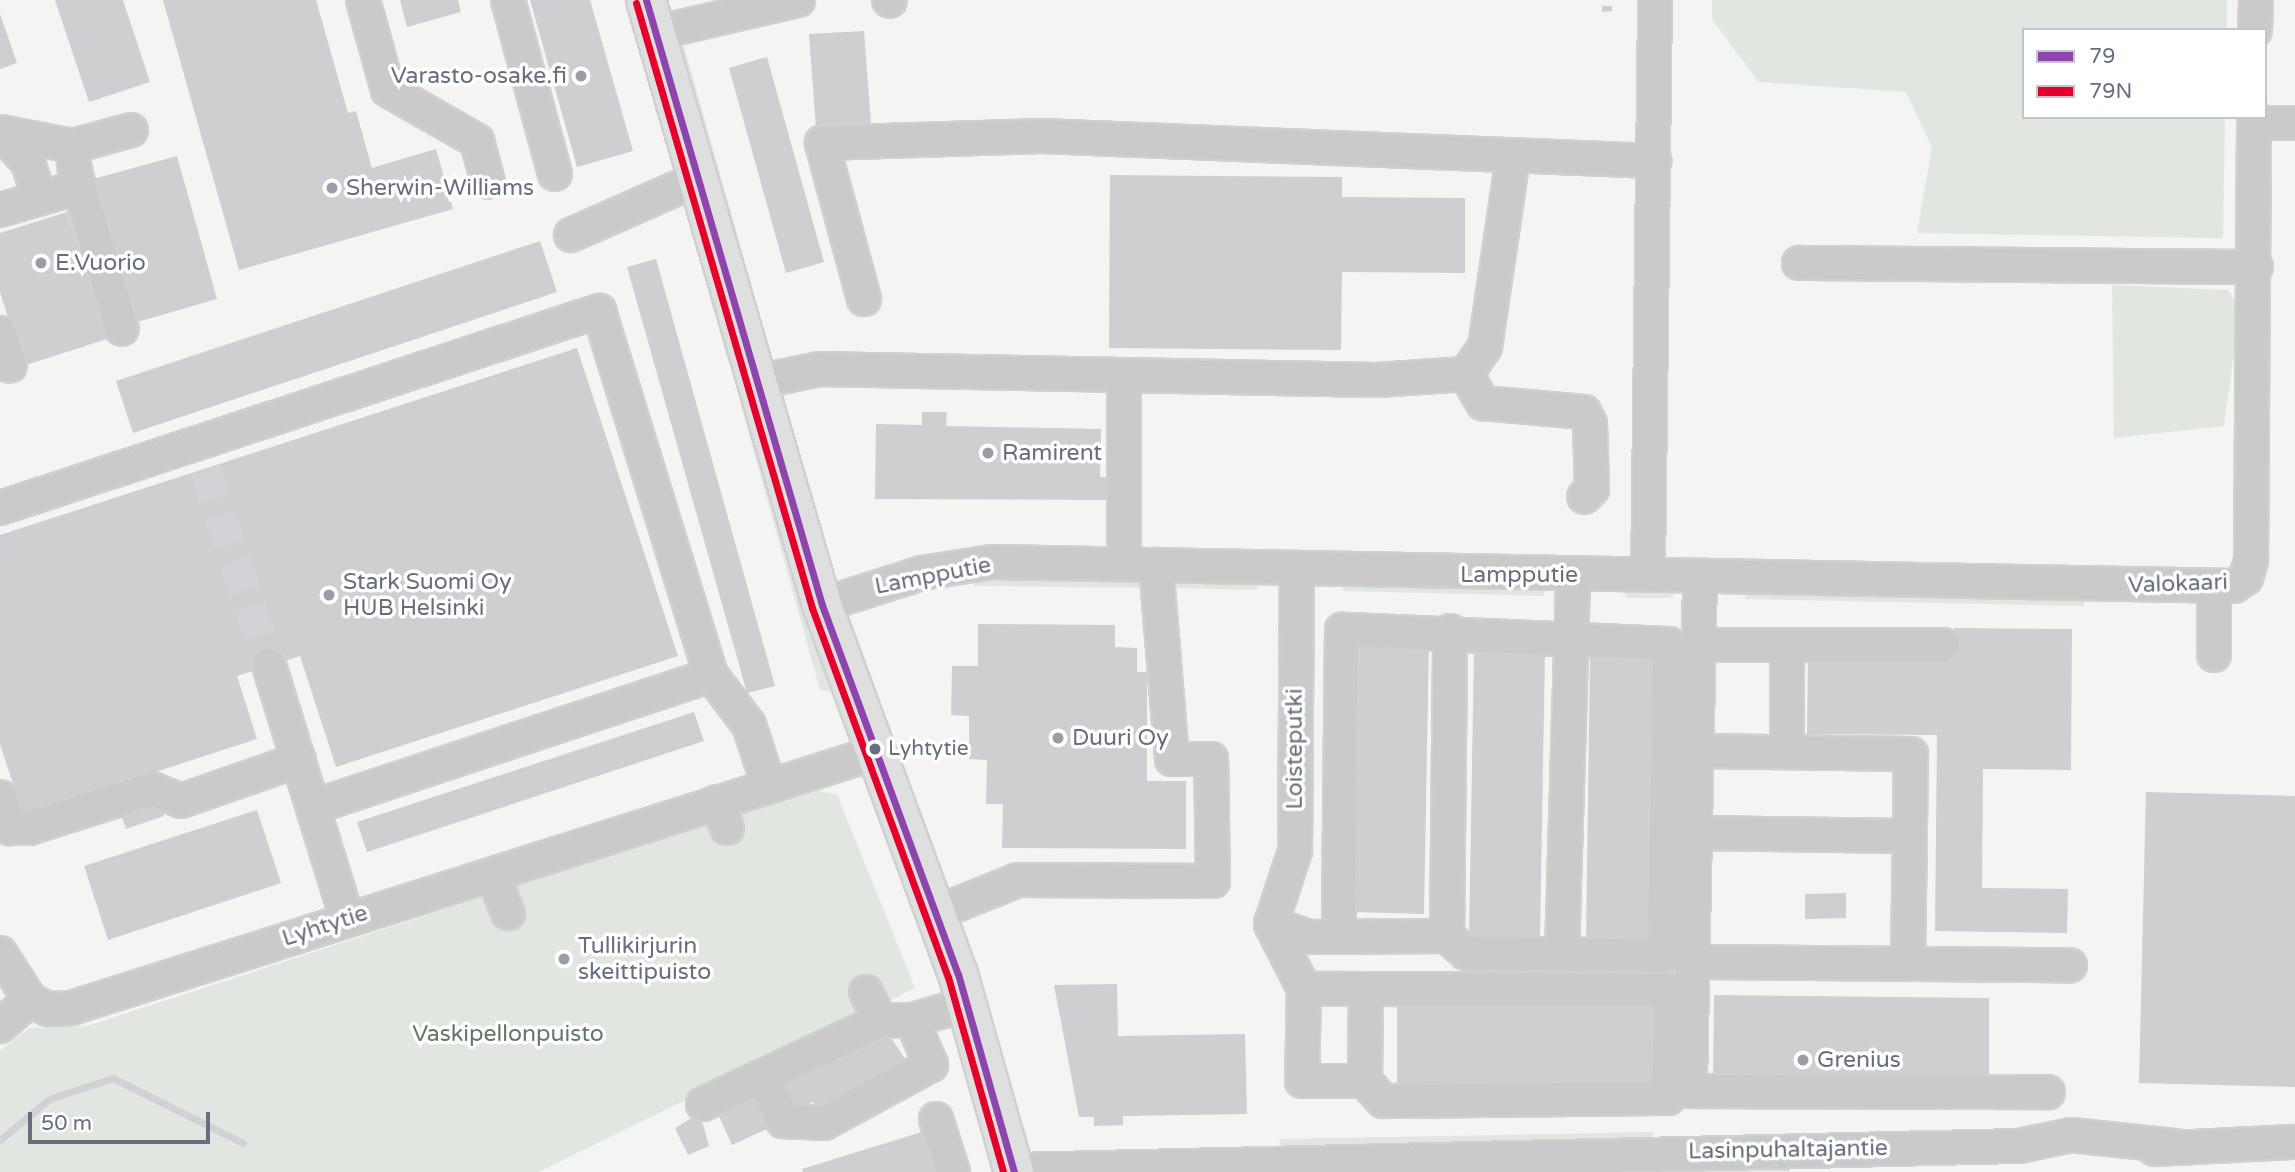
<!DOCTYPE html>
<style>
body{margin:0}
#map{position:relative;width:2295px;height:1172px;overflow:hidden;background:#f4f4f3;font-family:"Varela Round",sans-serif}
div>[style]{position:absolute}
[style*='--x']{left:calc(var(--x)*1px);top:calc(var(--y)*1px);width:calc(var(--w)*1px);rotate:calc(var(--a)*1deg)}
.green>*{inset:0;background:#e2e6e1}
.stream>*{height:7px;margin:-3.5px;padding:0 3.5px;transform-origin:3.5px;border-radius:3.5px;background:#d0d2d7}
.building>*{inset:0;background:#cecfd0}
.minor-tunnel>*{height:32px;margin-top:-16px;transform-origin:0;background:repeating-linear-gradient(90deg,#d1d2d6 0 32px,transparent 0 48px)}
.roads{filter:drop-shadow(2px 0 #d0d0d1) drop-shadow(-2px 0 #d0d0d1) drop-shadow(0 2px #d0d0d1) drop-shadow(0 -2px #d0d0d1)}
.minor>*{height:32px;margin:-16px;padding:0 16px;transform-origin:16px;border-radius:16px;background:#cacacb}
.major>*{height:38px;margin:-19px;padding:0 19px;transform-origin:19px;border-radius:19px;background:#dfdfdf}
.bus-1>*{height:7px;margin:-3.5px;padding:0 3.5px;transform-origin:3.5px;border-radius:3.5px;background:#8e44ad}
.bus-2>*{height:7px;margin:-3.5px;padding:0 3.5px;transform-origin:3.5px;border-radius:3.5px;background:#e4002b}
.dots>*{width:19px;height:19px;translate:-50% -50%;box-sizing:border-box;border:4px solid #fff;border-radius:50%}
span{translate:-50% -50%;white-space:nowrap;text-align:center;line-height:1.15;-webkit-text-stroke:7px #fff;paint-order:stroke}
.bus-label{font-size:21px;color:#676e7f}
.left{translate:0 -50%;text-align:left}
.poi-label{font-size:23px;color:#676e7f}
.right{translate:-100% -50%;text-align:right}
.street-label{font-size:23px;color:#676e7f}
.park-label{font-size:23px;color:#657766}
.legend{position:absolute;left:2022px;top:28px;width:245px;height:91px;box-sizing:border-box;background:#fff;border:2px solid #c2c5cc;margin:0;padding:9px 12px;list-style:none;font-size:21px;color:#676e7f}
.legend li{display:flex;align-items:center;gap:14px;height:35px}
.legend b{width:35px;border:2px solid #c2c5cc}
.scale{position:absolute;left:28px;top:1112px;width:182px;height:32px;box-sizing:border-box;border:4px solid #676e7f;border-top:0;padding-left:9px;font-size:21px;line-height:24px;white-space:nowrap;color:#676e7f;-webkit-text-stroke:5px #fff;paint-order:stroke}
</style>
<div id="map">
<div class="green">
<div style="clip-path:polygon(1712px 0,2227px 0,2227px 30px,2024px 30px,2024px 117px,2225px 117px,2223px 238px,1917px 233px,1932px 147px,1906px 92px,1759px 82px,1712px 19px)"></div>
<div style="clip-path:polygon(684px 46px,767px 340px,759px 342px,676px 48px)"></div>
<div style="clip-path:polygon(682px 197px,690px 197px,735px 353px,727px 358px)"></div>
<div style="clip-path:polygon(2112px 285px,2228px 290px,2240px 311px,2224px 426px,2114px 438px)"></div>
<div style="clip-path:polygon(748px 398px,837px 692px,820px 690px,740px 402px)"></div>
<div style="clip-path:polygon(999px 576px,1142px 578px,1142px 588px,974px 586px,974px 578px)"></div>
<div style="clip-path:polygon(1173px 579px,1258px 581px,1257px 590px,1173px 588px)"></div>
<div style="clip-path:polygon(1343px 582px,1545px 586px,1544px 596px,1343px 591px)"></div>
<div style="clip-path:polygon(1622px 587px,1675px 588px,1672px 598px,1627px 598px)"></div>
<div style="clip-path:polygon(1745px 590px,2084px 596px,2084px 606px,1745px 599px)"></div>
<div style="clip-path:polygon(811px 790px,837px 794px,915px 988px,538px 1172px,0 1172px,0 1051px,29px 1028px,87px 1026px)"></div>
<div style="clip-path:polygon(1653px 1132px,1653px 1140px,1279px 1150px,1280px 1139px)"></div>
<div style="clip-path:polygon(1790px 1158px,1790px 1172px,1586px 1172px)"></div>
</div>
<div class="stream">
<div style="--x:0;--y:1140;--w:64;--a:-39.9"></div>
<div style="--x:49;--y:1099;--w:67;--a:-18.2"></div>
<div style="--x:113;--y:1078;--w:145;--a:26.6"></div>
</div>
<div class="building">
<div style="clip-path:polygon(55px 0,123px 0,150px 82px,89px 102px)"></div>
<div style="clip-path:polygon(163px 0,316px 0,348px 113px,356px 111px,372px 168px,436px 149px,453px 209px,239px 270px)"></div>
<div style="clip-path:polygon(400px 0,458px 0,461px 12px,407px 27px)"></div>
<div style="clip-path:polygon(530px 0,590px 0,633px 151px,577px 167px)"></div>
<div style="clip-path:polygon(1602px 6px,1612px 6px,1612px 11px,1602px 12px)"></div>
<div style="clip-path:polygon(0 14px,17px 63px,0 69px)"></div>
<div style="clip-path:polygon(864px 31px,871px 124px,816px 128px,809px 34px)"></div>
<div style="clip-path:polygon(767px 57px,824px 262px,786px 273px,729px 68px)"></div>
<div style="clip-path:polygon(177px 156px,217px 299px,134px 323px,93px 179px)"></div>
<div style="clip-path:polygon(1110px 175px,1342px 177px,1342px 197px,1465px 198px,1465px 273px,1342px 272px,1341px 350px,1109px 348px)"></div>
<div style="clip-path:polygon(67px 212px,107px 339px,23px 366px,0 292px,0 233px)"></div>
<div style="clip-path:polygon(540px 241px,557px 292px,133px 433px,116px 381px)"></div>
<div style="clip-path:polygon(656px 259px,775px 686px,747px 693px,627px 267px)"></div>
<div style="clip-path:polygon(577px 348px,678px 656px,336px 767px,300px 656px,237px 676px,257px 739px,23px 815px,0 744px,0 535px)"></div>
<div style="clip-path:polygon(922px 412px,947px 412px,946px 426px,1101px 429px,1100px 477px,1111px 477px,1111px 500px,875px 499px,876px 424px,922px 425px)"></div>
<div style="clip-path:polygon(978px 624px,1115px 625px,1115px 647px,1137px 648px,1137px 672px,1147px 672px,1147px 781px,1186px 781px,1186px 849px,1002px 848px,1003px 804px,986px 804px,987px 760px,969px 759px,969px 716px,951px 715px,952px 666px,978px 666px)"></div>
<div style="clip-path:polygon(1954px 628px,2072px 629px,2071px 770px,1983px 769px,1982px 888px,2068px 889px,2067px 933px,1935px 931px,1937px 735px,1807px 734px,1808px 656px,1954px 658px)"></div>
<div style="clip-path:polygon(1357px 640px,1429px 641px,1424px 914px,1353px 912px)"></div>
<div style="clip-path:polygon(1474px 650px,1545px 652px,1540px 939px,1469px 937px)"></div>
<div style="clip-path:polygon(1590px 658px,1657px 659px,1654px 941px,1586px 940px)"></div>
<div style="clip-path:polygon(694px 712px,704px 741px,367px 852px,357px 822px)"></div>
<div style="clip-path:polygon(2146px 792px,2295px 796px,2295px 1087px,2139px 1083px)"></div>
<div style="clip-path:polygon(160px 803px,164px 816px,126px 829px,120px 811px)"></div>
<div style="clip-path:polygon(257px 810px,281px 883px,108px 940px,84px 866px)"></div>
<div style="clip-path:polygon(1846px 893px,1846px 918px,1805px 919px,1805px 894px)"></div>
<div style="clip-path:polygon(1117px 984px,1118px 1036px,1245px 1034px,1247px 1114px,1123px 1116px,1123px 1125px,1094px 1126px,1094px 1117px,1079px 1117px,1054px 985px)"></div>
<div style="clip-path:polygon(1714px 995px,1989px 998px,1989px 1084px,1713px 1082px)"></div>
<div style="clip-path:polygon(1397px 1006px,1662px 1006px,1662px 1087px,1397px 1087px)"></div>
<div style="clip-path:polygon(886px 1030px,911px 1068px,820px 1116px,813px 1102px,792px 1112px,775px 1078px)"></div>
<div style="clip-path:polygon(751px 1089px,769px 1128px,732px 1145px,714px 1105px)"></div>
<div style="clip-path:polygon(700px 1113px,709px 1146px,688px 1155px,675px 1128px)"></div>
<div style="clip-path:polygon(925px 1131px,938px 1172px,803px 1172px,802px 1169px)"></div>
</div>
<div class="minor-tunnel">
<div style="--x:205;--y:469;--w:206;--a:71.9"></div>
</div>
<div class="roads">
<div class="minor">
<div style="--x:363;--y:0;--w:93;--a:74.5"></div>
<div style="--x:388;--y:90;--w:103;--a:29.8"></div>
<div style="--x:477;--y:141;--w:42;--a:75"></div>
<div style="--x:508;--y:0;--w:180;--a:74.9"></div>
<div style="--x:889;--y:0;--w:1;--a:45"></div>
<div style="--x:2255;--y:30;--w:30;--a:-88"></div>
<div style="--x:655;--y:33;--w:147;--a:-13"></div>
<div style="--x:2254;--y:123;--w:41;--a:0"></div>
<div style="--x:0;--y:132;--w:74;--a:10.9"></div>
<div style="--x:73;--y:146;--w:60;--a:-15.4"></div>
<div style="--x:0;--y:132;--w:41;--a:47"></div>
<div style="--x:28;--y:162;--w:37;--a:73"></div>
<div style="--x:79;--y:187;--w:148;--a:73.2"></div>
<div style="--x:0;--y:210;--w:82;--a:-16.2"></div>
<div style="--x:79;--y:187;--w:23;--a:-103"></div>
<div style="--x:571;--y:235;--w:139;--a:-23.8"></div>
<div style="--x:1799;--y:263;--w:457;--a:0.5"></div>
<div style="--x:864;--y:299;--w:162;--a:-105.1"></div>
<div style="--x:822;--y:143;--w:220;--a:-1.8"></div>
<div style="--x:1042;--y:136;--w:613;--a:2.34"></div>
<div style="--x:0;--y:333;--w:34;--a:73"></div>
<div style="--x:1466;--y:374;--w:34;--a:60"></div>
<div style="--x:1483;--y:403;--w:101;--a:5.1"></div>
<div style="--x:1584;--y:412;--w:13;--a:63"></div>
<div style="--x:1590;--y:424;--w:65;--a:88.2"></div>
<div style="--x:1592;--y:489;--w:11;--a:135"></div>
<div style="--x:757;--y:382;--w:63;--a:-11.8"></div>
<div style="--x:819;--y:369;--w:558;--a:1.13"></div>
<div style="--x:1377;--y:380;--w:89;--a:-3.9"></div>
<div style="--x:1466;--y:374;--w:33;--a:-55"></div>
<div style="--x:1485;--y:347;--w:192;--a:-81.6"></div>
<div style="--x:0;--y:508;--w:631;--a:-18.21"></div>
<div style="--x:599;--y:311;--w:381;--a:72.9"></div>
<div style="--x:711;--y:675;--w:63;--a:52.8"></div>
<div style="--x:749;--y:725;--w:64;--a:71.8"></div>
<div style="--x:1124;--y:564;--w:189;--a:-90"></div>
<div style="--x:1648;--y:575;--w:575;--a:-89.3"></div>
<div style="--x:1700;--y:578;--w:513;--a:91.12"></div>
<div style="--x:1690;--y:1091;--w:358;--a:0.2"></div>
<div style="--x:822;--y:605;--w:105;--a:-17.7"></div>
<div style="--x:922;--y:573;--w:71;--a:-8.9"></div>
<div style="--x:992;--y:562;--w:1242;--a:1.11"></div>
<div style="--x:2234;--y:586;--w:14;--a:-34"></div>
<div style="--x:2246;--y:578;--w:19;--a:-74"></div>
<div style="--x:2251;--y:560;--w:443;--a:-89.6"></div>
<div style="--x:1698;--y:645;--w:245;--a:0"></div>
<div style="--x:2214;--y:655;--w:67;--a:-90"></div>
<div style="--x:269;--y:665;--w:266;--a:72.9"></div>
<div style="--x:1696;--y:751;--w:215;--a:0.8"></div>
<div style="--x:1911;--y:754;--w:210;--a:90.8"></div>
<div style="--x:1787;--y:752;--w:107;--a:-90"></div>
<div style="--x:0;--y:797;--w:33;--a:72"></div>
<div style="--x:10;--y:828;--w:19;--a:0"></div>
<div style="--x:29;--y:828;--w:129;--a:-17.6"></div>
<div style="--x:152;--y:789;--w:31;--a:22"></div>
<div style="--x:181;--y:801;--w:125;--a:-19.2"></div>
<div style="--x:717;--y:802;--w:28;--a:69"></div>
<div style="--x:313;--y:807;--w:419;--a:-18.3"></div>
<div style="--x:1694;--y:833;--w:216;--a:0.8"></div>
<div style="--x:493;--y:875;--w:41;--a:68.5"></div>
<div style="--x:936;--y:913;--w:88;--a:-21.9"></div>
<div style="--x:1018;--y:880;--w:195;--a:0.3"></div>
<div style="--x:1213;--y:881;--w:122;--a:-90.9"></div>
<div style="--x:1211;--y:759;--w:39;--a:180"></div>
<div style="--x:1172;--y:759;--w:195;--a:-94.7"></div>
<div style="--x:1271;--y:924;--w:39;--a:19"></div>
<div style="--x:1308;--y:937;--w:139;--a:-0.4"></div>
<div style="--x:1447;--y:936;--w:25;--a:42"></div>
<div style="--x:1466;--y:953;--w:198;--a:0.9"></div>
<div style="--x:1664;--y:956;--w:312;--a:-89.1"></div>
<div style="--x:1669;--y:644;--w:327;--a:-177.5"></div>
<div style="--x:1342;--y:630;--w:306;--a:90.6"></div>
<div style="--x:1271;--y:924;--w:73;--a:63.1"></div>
<div style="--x:1304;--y:989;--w:92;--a:91.2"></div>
<div style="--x:1302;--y:1081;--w:63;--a:0"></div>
<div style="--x:1365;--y:1081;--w:27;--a:48"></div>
<div style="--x:1383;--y:1101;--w:285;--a:-0.6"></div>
<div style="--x:1668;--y:1098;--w:108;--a:-88.9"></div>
<div style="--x:1670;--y:990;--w:366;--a:-179.8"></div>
<div style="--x:1271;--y:924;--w:77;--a:-71.8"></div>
<div style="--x:1295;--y:851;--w:281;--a:-89.6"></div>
<div style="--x:1447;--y:936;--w:305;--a:-89.4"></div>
<div style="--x:0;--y:953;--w:56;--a:57.4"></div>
<div style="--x:30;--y:1000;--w:20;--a:27"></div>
<div style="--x:48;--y:1009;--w:23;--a:-2"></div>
<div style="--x:71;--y:1008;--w:843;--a:-17.6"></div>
<div style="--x:1562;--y:954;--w:379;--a:-88.3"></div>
<div style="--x:1692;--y:962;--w:378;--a:0.5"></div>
<div style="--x:866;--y:992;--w:32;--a:64"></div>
<div style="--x:0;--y:1026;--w:40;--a:-41"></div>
<div style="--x:762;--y:1076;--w:50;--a:65"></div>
<div style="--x:783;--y:1121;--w:41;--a:2.8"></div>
<div style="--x:824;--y:1123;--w:122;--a:-28.5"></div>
<div style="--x:931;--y:1065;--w:49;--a:-112.9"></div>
<div style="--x:1365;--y:1081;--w:92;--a:-89.4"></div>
<div style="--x:703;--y:1104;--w:195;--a:-25.1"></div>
<div style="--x:880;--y:1021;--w:32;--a:-2"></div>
<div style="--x:912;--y:1020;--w:57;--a:-16.2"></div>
<div style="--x:936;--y:1119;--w:56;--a:72.2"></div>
<div style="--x:2155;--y:1149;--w:140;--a:-2.9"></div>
<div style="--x:1014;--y:1170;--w:1005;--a:-1.37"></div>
<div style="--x:2019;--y:1146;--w:53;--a:-11.9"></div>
<div style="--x:2071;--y:1135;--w:106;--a:6"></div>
</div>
<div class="major">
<div style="--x:646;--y:0;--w:630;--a:73.78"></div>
<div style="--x:822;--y:605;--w:393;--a:69.8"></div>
<div style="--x:958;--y:974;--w:206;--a:74.2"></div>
</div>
</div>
<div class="bus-1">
<div style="--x:646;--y:0;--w:630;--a:73.78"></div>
<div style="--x:822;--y:605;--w:393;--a:69.8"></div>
<div style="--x:958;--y:974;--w:206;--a:74.2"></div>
</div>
<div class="bus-2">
<div style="--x:636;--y:3;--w:630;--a:73.78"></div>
<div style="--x:812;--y:608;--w:393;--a:69.8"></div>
<div style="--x:948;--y:977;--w:203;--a:74.2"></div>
</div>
<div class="dots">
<div style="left:581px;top:76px;background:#989da8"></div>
<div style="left:332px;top:188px;background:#989da8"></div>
<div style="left:41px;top:263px;background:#989da8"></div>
<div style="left:988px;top:453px;background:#989da8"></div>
<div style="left:329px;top:595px;background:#989da8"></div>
<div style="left:1058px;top:738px;background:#989da8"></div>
<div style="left:875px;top:749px;background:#676e7f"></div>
<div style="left:564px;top:959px;background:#989da8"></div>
<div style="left:1803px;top:1060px;background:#989da8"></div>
</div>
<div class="bus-label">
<span class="left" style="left:888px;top:749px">Lyhtytie</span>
</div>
<div class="poi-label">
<span class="right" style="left:567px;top:76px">Varasto-osake.fi</span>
<span class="left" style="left:346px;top:188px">Sherwin-Williams</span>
<span class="left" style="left:55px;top:263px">E.Vuorio</span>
<span class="left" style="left:1002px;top:453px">Ramirent</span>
<span class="left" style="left:343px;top:595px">Stark Suomi Oy<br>HUB Helsinki</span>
<span class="left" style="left:1072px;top:738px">Duuri Oy</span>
<span class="left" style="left:578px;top:959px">Tullikirjurin<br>skeittipuisto</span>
<span class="left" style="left:1817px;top:1060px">Grenius</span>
</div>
<div class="street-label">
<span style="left:1519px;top:575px">Lampputie</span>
<span style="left:933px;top:576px;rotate:-11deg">Lampputie</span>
<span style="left:2178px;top:584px;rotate:-2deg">Valokaari</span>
<span style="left:1295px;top:749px;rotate:-90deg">Loisteputki</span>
<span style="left:325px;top:926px;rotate:-18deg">Lyhtytie</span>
<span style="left:1788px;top:1150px;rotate:-1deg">Lasinpuhaltajantie</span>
</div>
<div class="park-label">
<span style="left:508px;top:1034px">Vaskipellonpuisto</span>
</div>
<ul class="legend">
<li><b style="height:9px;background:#8e44ad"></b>79</li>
<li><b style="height:9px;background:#e4002b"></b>79N</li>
</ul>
<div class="scale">50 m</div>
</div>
